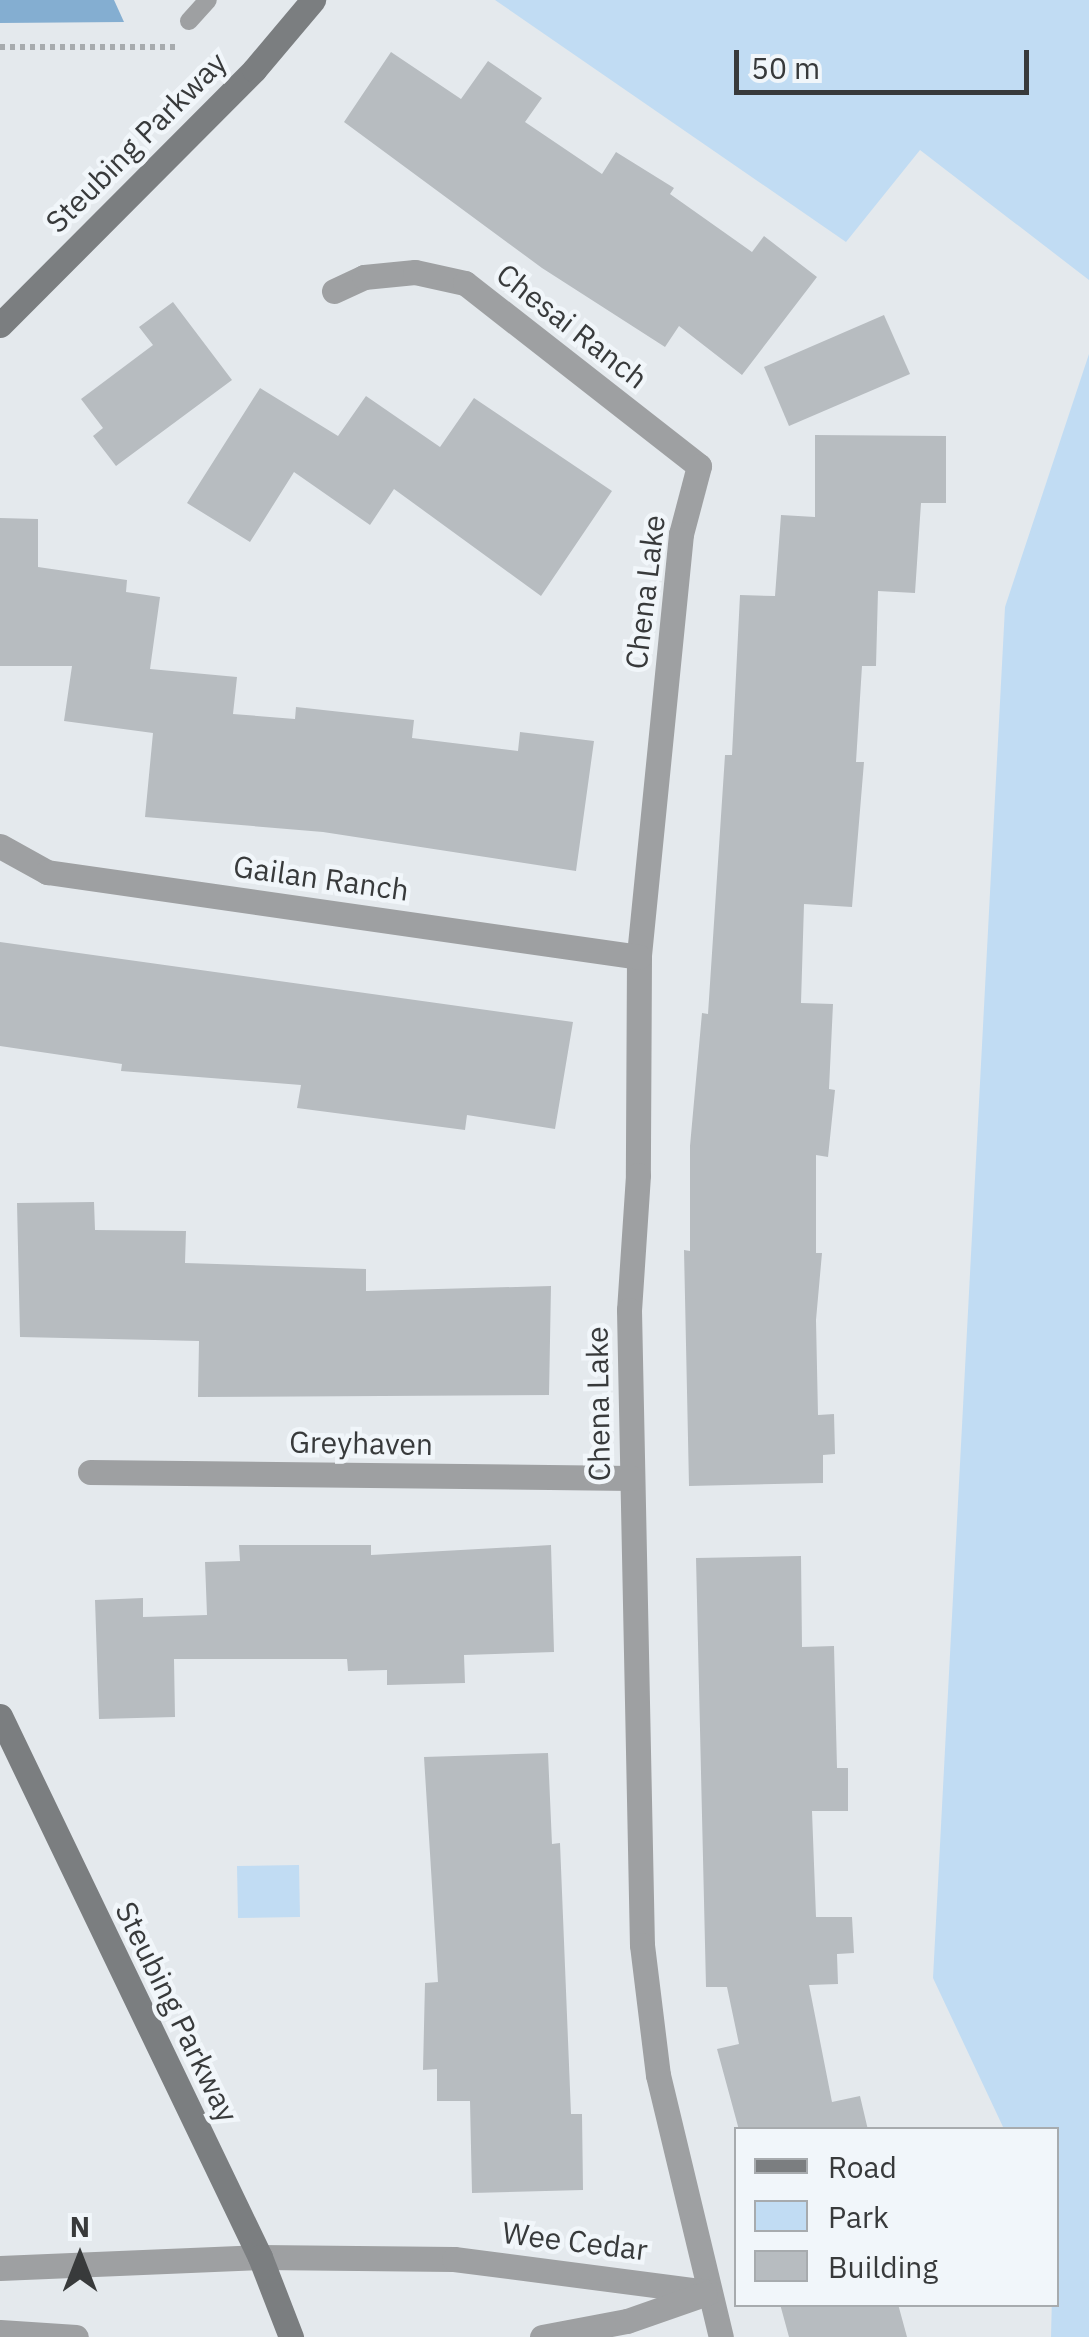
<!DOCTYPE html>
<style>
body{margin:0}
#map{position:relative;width:1089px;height:2337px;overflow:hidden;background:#e4e9ed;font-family:"IBM Plex Sans",sans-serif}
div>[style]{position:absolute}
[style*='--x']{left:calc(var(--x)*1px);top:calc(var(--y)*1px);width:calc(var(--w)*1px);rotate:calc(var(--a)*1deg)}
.green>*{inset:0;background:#c1dcf3}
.water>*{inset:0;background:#84aed1}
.building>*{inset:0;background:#b7bcc0}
.path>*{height:6px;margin-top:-3px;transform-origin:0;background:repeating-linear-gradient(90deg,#a7abae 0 5px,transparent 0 10px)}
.lane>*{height:18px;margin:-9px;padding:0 9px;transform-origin:9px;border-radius:9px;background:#9ea0a2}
.street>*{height:25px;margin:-12.5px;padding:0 12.5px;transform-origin:12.5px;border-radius:12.5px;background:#9ea0a2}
.secondary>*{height:25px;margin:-12.5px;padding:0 12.5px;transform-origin:12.5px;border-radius:12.5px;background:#7b7e80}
span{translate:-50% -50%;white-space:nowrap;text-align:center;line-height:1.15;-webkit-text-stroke:9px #f1f6fa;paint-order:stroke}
.street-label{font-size:30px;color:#383a3b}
.legend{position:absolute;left:734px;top:2127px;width:325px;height:180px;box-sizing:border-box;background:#f1f6fa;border:2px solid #a7abae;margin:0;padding:12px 18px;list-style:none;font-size:30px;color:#383a3b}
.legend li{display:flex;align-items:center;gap:20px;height:50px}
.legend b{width:50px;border:2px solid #a7abae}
.north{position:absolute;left:30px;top:2207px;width:100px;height:100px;-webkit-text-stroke:8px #f1f6fa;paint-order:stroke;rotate:0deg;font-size:28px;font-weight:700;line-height:40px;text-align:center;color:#383a3b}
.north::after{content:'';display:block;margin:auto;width:35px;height:45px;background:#383a3b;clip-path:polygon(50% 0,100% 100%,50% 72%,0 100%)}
.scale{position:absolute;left:734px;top:50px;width:295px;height:45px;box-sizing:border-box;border:5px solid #383a3b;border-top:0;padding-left:12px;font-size:30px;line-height:35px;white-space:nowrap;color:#383a3b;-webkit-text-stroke:8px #f1f6fa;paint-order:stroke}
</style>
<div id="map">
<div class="green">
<div style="clip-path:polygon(495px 0,1089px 0,1089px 280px,920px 150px,846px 242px)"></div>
<div style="clip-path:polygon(1089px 354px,1089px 2337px,1051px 2337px,1056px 2130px,1004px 2129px,933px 1978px,1005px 607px)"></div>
<div style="clip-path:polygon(299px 1865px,300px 1917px,238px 1918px,237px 1866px)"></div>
</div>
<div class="water">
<div style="clip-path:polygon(0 0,114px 0,124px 22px,0 23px)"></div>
</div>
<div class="building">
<div style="clip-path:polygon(391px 52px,461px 99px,488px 61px,542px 98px,525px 122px,602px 174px,616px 152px,674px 188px,670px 194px,752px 252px,764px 236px,817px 277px,742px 375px,679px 326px,665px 347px,542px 268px,344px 122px)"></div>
<div style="clip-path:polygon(173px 302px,232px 380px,116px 466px,93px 436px,103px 428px,81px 399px,153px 345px,139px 327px)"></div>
<div style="clip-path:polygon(884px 315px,910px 374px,789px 426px,764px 367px)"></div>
<div style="clip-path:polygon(260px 388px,338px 436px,366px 396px,440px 447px,474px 398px,612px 491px,541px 596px,394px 489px,370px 525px,294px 472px,250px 542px,187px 503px)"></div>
<div style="clip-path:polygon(815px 435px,946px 436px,946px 503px,921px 503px,915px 593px,878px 591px,876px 666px,862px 666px,856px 762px,864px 762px,852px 907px,804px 904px,801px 1003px,833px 1004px,829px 1089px,835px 1090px,828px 1157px,816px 1155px,816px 1253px,822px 1253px,816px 1320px,818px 1415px,834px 1414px,835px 1454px,823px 1455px,823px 1483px,689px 1486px,684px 1250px,690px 1251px,690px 1146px,702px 1013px,708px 1014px,725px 755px,732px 755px,740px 595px,775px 596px,781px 515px,815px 517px)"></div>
<div style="clip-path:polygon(0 518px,38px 519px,38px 567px,127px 580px,126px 592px,160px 597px,150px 669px,237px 677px,233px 714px,295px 719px,296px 707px,414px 720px,412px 738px,518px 751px,520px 732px,594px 741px,576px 871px,323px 832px,145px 817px,153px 733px,64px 721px,72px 666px,0 666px)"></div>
<div style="clip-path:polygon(0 942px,573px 1022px,555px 1129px,467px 1115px,465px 1130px,297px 1108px,301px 1085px,121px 1071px,122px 1064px,0 1046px)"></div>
<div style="clip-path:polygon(94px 1202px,95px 1230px,186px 1231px,185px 1263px,366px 1269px,366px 1291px,551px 1286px,549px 1395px,198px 1397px,199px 1341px,20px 1337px,17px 1203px)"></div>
<div style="clip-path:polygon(239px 1545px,371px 1545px,371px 1555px,551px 1545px,554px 1652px,464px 1655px,465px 1683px,387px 1685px,387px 1670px,348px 1671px,347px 1659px,174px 1659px,175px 1717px,99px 1719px,95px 1600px,143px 1598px,143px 1617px,207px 1615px,205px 1562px,240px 1561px)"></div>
<div style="clip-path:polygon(801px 1556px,802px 1647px,834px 1646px,837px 1768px,848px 1768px,848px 1811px,812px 1811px,816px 1917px,852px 1917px,854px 1953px,837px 1954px,838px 1984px,809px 1985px,832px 2102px,860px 2096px,868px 2130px,739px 2130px,717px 2049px,739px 2044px,727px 1987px,706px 1987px,696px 1558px)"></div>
<div style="clip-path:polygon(548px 1753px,552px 1844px,560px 1843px,571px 2114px,582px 2114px,583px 2190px,472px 2193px,470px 2101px,437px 2101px,437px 2069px,423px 2070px,425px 1983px,438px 1982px,424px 1757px)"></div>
<div style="clip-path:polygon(780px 2304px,898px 2304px,907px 2337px,789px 2337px)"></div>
</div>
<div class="path">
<div style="--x:0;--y:47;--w:179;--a:0"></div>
</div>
<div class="lane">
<div style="--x:189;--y:21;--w:28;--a:-48"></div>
</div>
<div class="street">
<div style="--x:334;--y:291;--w:33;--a:-25"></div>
<div style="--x:364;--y:277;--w:51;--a:-5.6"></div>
<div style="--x:415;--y:272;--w:51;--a:12.4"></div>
<div style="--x:465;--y:283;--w:297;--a:38"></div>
<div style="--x:699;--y:466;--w:70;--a:104.8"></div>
<div style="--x:681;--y:534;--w:425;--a:95.7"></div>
<div style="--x:639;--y:957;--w:218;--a:90.3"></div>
<div style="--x:638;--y:1175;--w:135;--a:93.8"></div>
<div style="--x:629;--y:1310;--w:635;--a:88.83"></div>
<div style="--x:642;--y:1945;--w:131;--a:83"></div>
<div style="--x:658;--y:2075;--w:269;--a:76.5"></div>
<div style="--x:0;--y:846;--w:54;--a:29"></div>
<div style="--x:47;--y:872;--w:598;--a:8.17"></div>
<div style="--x:90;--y:1472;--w:542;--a:0.63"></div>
<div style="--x:0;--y:2268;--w:260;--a:-2.4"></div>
<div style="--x:260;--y:2257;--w:194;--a:0.6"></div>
<div style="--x:454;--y:2259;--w:257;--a:7.4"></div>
<div style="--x:0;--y:2332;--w:76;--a:3.8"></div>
<div style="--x:542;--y:2337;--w:86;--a:-10.7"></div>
<div style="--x:627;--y:2321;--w:82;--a:-19.3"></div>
</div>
<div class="secondary">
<div style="--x:0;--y:325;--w:360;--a:-45.1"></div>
<div style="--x:254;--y:70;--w:92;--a:-49.9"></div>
<div style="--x:0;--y:1716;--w:600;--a:64.33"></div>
<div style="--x:260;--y:2257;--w:86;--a:68.8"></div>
</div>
<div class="street-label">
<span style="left:136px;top:142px;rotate:-45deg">Steubing Parkway</span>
<span style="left:572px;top:326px;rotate:38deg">Chesai Ranch</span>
<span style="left:645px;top:592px;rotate:-83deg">Chena Lake</span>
<span style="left:321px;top:878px;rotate:8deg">Gailan Ranch</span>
<span style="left:598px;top:1404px;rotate:-91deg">Chena Lake</span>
<span style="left:361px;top:1443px;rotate:1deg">Greyhaven</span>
<span style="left:177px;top:2012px;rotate:64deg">Steubing Parkway</span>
<span style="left:575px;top:2241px;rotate:7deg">Wee Cedar</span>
</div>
<ul class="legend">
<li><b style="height:12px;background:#7b7e80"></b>Road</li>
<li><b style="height:28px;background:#c1dcf3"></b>Park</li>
<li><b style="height:28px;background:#b7bcc0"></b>Building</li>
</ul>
<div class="north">N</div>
<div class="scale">50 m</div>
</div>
